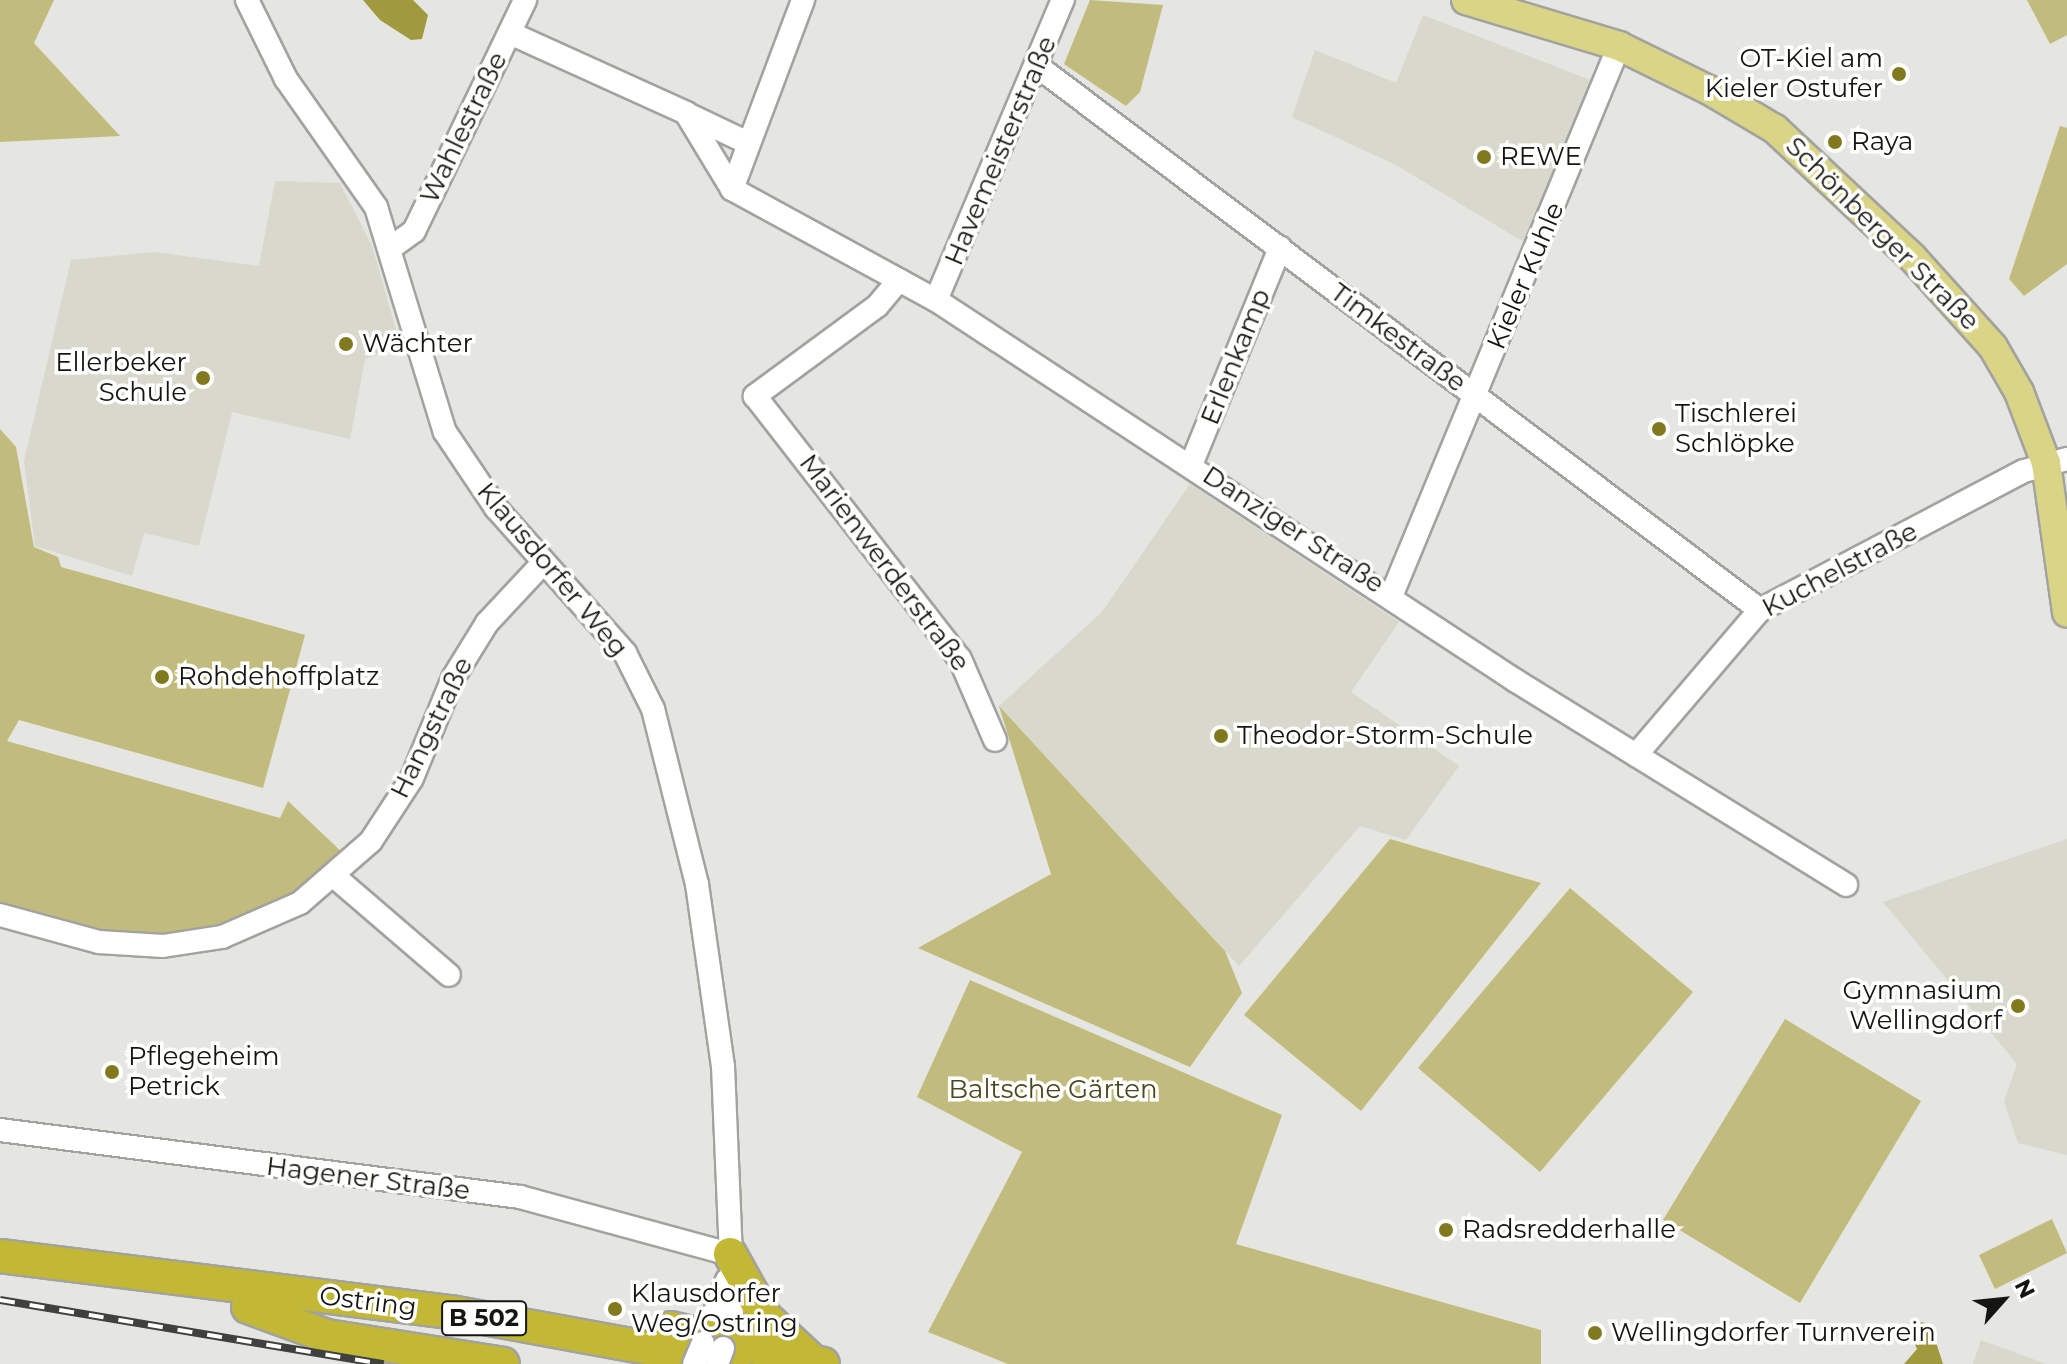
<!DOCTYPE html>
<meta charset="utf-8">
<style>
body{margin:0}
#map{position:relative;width:2067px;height:1364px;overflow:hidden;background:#e5e5e1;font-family:Montserrat,sans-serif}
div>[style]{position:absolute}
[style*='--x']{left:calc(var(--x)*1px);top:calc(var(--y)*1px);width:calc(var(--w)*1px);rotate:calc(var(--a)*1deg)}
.built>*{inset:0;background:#d8d8cd}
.green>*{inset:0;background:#c1bc7e}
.water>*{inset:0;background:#a0993d}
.roads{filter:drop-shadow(2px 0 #a2a29f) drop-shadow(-2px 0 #a2a29f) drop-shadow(0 2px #a2a29f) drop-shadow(0 -2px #a2a29f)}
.minor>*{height:22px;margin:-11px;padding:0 11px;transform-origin:11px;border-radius:11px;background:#fff}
.major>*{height:28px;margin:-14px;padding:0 14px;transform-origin:14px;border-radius:14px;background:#dad486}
.highway>*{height:32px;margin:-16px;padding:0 16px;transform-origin:16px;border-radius:16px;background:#c2b835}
.rail>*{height:8px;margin-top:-4px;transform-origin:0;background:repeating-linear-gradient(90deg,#fffffe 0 15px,#40403e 0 30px);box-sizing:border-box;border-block:2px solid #40403e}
.bridges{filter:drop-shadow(2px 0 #a2a29f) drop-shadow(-2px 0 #a2a29f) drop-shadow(0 2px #a2a29f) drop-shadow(0 -2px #a2a29f)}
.minor-bridge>*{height:22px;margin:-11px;padding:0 11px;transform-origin:11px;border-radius:11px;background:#fff}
.dots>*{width:22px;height:22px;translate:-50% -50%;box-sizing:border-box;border:4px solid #fffffe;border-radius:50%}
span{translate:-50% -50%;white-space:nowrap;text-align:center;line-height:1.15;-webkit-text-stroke:7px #fffffe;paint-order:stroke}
.shield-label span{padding:2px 6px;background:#fffffe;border:2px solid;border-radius:6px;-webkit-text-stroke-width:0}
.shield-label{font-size:24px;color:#151514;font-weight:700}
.poi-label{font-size:26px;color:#151514}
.right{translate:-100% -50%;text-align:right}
.left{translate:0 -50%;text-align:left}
.street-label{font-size:26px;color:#151514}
.park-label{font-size:26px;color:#4b4821}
.north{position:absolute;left:1963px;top:1260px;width:80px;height:80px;-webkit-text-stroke:6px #fffffe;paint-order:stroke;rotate:63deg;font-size:22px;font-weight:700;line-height:32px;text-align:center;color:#151514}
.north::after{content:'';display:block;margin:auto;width:28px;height:36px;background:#151514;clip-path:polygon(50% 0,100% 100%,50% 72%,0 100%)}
</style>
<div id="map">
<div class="built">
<div style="clip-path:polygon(1423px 15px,1593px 81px,1529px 245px,1396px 165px,1292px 117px,1315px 50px,1396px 83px)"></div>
<div style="clip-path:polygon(275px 181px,340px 183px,372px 246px,401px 347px,365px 359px,350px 439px,232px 412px,199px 546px,144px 533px,132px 576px,35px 546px,24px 461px,71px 260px,154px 252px,259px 266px)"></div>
<div style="clip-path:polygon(1190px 484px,1399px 622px,1351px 692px,1459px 766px,1406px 840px,1360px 826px,1239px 966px,999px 706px,1102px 612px)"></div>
<div style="clip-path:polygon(2067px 839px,2067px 1155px,2018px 1143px,2004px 1101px,2017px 1064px,1883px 902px)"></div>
<div style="clip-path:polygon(1981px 1340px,2046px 1364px,1973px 1364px)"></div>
</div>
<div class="green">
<div style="clip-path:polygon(0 0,54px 0,34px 43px,120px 136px,0 142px)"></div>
<div style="clip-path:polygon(1090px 0,1163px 5px,1140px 92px,1126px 106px,1064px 64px)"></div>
<div style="clip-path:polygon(2027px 0,2067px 0,2067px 35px,2050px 44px)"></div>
<div style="clip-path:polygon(2060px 126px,2067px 128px,2067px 264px,2024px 296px,2009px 279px)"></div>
<div style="clip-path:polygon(0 429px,16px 447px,34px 547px,58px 557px,61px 567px,305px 635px,263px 788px,19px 720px,7px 741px,280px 818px,288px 801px,345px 855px,301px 894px,249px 921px,166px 937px,104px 933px,0 906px)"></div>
<div style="clip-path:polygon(999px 706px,1225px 951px,1242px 993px,1190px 1067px,918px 948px,1051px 874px)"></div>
<div style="clip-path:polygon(1390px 839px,1541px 883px,1361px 1111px,1244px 1015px)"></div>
<div style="clip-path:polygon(1570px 888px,1693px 992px,1540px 1172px,1418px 1068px)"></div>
<div style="clip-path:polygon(970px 980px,1282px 1115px,1236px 1244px,1541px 1330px,1541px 1364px,1008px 1364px,928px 1332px,1022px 1152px,917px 1097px)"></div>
<div style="clip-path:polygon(1785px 1019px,1921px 1101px,1800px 1303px,1663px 1220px)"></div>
<div style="clip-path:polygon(2052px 1219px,2067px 1253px,1995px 1289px,1979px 1255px)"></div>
</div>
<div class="water">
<div style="clip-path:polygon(363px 0,413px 0,428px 15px,422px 39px,411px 40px,380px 20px)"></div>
<div style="clip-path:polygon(1922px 1322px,1931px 1327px,1943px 1364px,1904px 1364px,1917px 1349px,1909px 1330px)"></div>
</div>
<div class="roads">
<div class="minor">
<div style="--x:247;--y:0;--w:88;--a:63.7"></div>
<div style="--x:286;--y:79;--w:156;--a:54.9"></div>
<div style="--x:376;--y:207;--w:235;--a:73"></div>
<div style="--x:445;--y:432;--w:92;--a:56.1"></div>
<div style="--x:496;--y:508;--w:194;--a:48.3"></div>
<div style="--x:625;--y:653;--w:63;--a:63.4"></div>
<div style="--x:653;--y:709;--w:180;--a:75.9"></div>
<div style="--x:697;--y:884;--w:184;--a:81.9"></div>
<div style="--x:723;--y:1066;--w:240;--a:87.6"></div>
<div style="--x:733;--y:1306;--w:43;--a:103.4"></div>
<div style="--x:510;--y:33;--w:193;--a:24.4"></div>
<div style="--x:686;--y:113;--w:89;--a:58.8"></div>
<div style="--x:1037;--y:66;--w:905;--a:36.96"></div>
<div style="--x:687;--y:114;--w:68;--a:25.4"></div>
<div style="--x:732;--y:189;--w:232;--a:28.6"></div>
<div style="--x:936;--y:300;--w:694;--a:33.3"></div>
<div style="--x:1516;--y:681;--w:388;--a:31.7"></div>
<div style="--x:732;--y:189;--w:202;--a:-69.4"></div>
<div style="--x:392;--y:247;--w:27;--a:-36"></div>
<div style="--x:414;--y:231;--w:256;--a:-64.3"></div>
<div style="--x:899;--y:280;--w:34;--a:130"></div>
<div style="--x:877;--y:306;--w:152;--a:143.6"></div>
<div style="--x:755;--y:396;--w:333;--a:52.1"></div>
<div style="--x:960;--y:659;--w:88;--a:66.6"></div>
<div style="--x:936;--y:300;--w:326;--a:-67.1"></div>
<div style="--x:1191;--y:465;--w:235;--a:-67.7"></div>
<div style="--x:1392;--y:594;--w:593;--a:-67.5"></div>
<div style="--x:1636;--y:755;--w:191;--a:-49.5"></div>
<div style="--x:1760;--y:610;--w:298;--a:-27.8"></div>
<div style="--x:2024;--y:471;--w:45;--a:-15.6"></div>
<div style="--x:335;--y:877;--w:150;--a:40.7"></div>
<div style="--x:0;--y:915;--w:103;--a:15.3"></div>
<div style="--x:99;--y:942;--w:64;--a:3.6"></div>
<div style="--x:163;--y:946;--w:60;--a:-8.7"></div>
<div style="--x:222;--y:937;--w:85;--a:-23.6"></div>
<div style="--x:300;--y:903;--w:94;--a:-41.1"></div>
<div style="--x:371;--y:841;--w:75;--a:-56.9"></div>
<div style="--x:412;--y:778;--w:108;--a:-67.7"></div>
<div style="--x:453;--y:678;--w:65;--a:-58.3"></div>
<div style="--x:487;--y:623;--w:81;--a:-47"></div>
<div style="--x:0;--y:1130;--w:524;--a:7.34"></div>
<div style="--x:520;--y:1197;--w:218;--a:15.2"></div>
<div style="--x:703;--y:1343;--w:67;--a:-69.1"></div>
</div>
<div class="major">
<div style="--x:1466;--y:0;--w:160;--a:16.7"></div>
<div style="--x:1619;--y:46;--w:100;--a:26.1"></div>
<div style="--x:1709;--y:90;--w:77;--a:30.6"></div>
<div style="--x:1775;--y:129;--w:187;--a:43.1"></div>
<div style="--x:1912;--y:257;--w:121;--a:48"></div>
<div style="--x:1993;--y:347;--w:52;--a:60"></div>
<div style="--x:2019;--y:392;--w:76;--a:69.2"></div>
<div style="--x:2046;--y:463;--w:151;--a:82"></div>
</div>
<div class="highway">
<div style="--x:730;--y:1254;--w:72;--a:60.9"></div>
<div style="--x:765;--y:1317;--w:59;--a:42.9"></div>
<div style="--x:0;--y:1256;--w:454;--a:7.1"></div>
<div style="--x:451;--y:1312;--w:287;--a:10.4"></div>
<div style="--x:248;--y:1307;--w:84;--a:20.2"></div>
<div style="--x:327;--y:1336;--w:178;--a:9"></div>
<div style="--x:671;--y:1328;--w:156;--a:13.3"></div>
</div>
</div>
<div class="rail">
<div style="--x:0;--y:1300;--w:389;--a:9.5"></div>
</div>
<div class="bridges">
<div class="minor-bridge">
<div style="--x:694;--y:1364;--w:23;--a:-67"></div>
<div style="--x:717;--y:1364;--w:17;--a:-69"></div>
</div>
</div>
<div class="dots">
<div style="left:1899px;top:74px;background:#80791e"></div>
<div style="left:1835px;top:142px;background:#80791e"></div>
<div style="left:1484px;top:157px;background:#80791e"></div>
<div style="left:346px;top:344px;background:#80791e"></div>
<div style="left:203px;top:378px;background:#80791e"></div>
<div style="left:1659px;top:429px;background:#80791e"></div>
<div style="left:162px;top:677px;background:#80791e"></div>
<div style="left:1221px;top:736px;background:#80791e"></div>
<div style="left:2018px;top:1006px;background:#80791e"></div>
<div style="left:112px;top:1072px;background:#80791e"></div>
<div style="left:1446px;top:1230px;background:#80791e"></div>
<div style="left:615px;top:1309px;background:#80791e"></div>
<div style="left:1595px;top:1333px;background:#80791e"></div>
</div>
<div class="shield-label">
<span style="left:484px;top:1318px">B 502</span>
</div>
<div class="poi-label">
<span class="right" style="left:1883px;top:74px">OT-Kiel am<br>Kieler Ostufer</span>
<span class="left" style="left:1851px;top:142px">Raya</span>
<span class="left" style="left:1500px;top:157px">REWE</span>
<span class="left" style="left:362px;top:344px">Wächter</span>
<span class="right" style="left:187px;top:378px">Ellerbeker<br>Schule</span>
<span class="left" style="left:1675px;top:429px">Tischlerei<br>Schlöpke</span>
<span class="left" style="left:178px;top:677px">Rohdehoffplatz</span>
<span class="left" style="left:1237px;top:736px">Theodor-Storm-Schule</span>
<span class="right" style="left:2002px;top:1006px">Gymnasium<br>Wellingdorf</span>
<span class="left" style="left:128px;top:1072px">Pflegeheim<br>Petrick</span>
<span class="left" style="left:1462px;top:1230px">Radsredderhalle</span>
<span class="left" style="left:631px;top:1309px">Klausdorfer<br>Weg/Ostring</span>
<span class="left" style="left:1611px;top:1333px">Wellingdorfer Turnverein</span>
</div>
<div class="street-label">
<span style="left:464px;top:128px;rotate:-64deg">Wahlestraße</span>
<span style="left:1001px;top:151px;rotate:-67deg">Havemeisterstraße</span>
<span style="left:1882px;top:234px;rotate:45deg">Schönberger Straße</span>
<span style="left:1526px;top:276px;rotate:-67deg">Kieler Kuhle</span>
<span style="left:1398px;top:338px;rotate:37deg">Timkestraße</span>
<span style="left:1236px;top:357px;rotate:-68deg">Erlenkamp</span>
<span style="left:1293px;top:530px;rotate:33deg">Danziger Straße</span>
<span style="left:884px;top:563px;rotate:53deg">Marienwerderstraße</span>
<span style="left:552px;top:570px;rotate:50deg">Klausdorfer Weg</span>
<span style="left:1840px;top:570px;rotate:-28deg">Kuchelstraße</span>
<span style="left:432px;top:728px;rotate:-64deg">Hangstraße</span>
<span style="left:368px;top:1179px;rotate:7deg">Hagener Straße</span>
<span style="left:368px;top:1302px;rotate:7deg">Ostring</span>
</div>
<div class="park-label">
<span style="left:1053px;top:1090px">Baltsche Gärten</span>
</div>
<div class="north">N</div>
</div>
